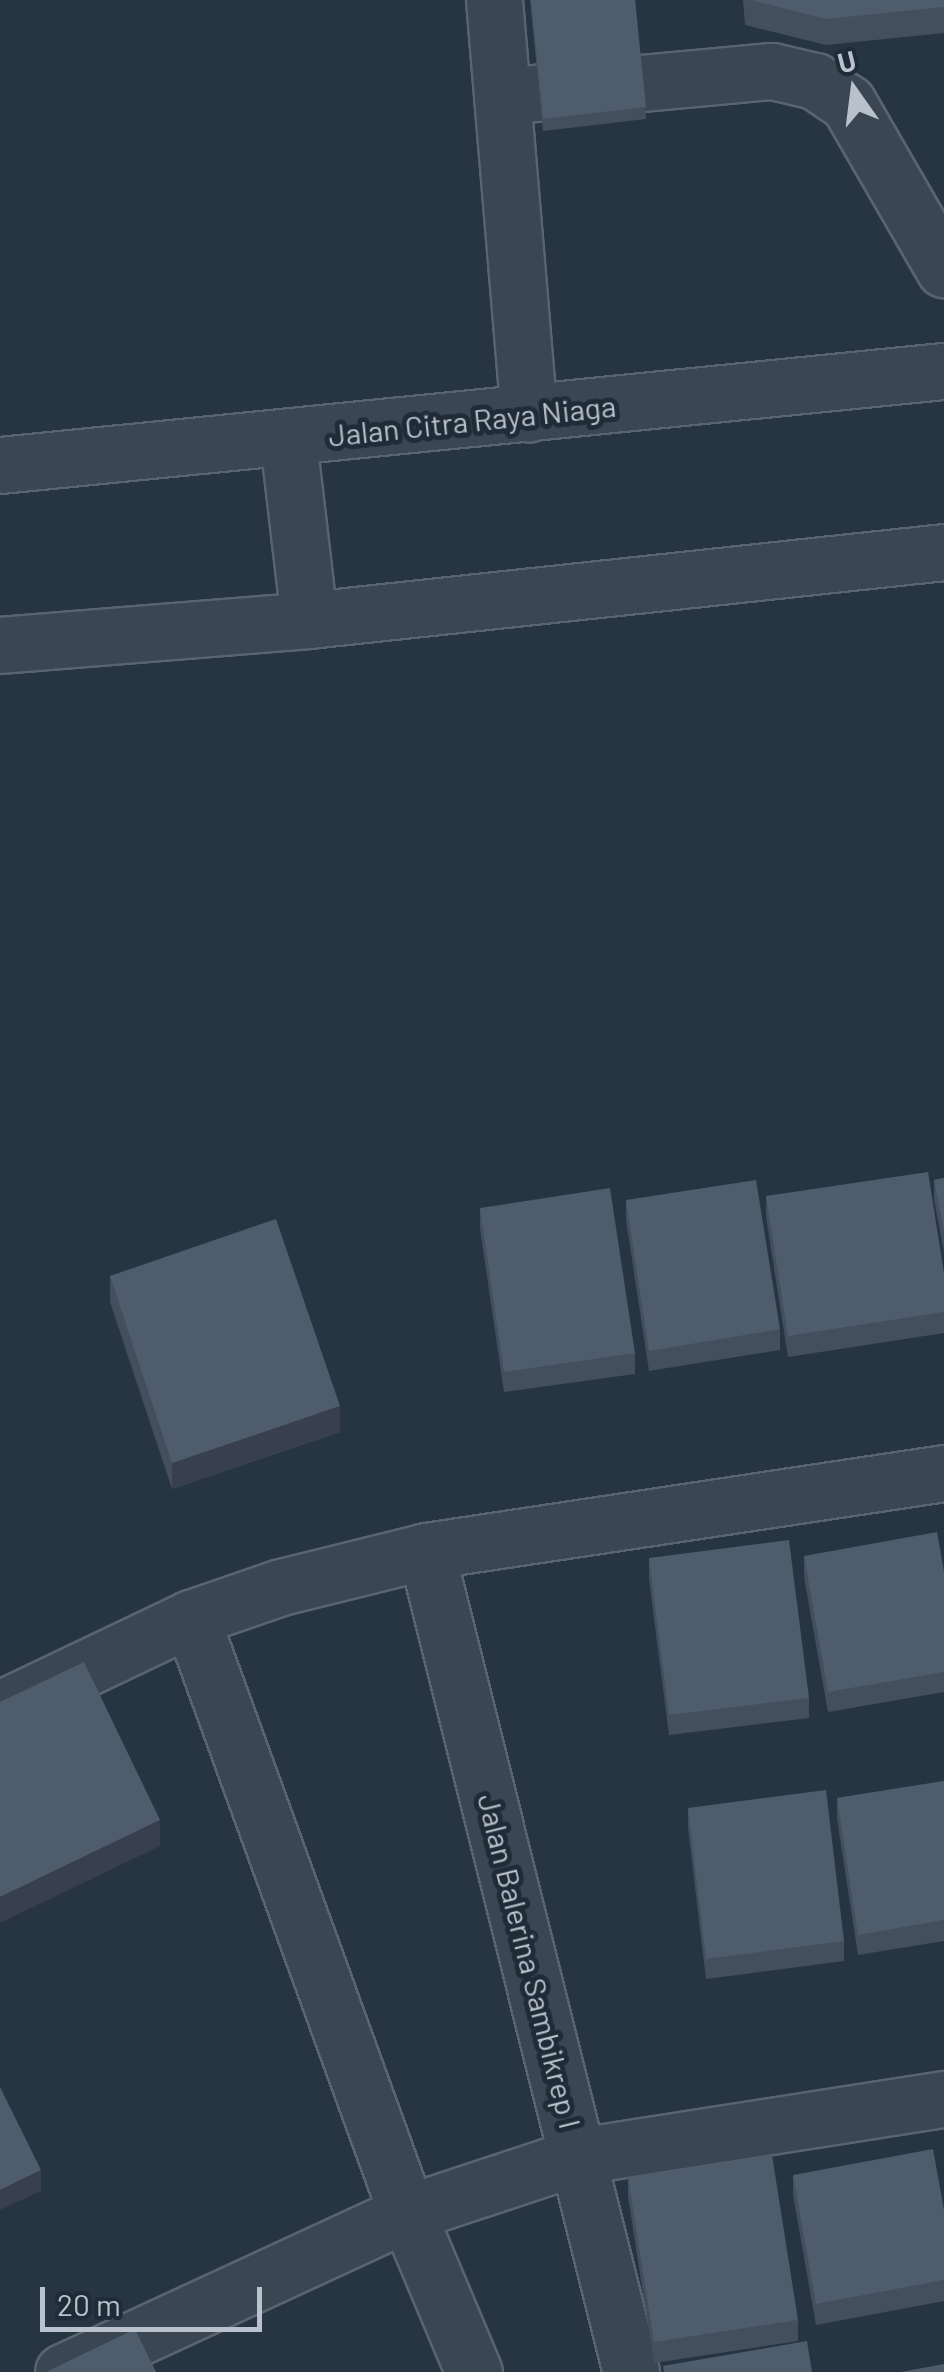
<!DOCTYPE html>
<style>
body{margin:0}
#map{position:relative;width:944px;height:2372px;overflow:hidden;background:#273543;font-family:Barlow,sans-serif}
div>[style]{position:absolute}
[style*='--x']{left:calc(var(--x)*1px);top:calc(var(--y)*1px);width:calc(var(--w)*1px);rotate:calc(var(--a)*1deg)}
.roads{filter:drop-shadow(2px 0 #5a6470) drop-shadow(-2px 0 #5a6470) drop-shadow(0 2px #5a6470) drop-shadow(0 -2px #5a6470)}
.minor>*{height:55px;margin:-27.5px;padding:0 27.5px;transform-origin:27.5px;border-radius:27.5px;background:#3b4653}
.wall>*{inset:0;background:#434f5d}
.shaded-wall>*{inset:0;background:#37404c}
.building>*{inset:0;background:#4e5c6c}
span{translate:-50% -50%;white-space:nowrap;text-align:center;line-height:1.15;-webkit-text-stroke:10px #202b38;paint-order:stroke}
.street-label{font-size:30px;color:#b9c1cc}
.north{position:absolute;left:804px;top:40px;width:100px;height:100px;-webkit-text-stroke:8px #202b38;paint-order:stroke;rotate:346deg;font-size:28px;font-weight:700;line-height:40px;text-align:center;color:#b9c1cc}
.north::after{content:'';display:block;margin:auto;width:35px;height:45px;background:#b9c1cc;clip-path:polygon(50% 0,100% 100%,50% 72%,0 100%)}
.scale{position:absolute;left:40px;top:2287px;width:222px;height:45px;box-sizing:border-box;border:5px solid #b9c1cc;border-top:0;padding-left:12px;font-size:30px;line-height:35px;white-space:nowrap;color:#b9c1cc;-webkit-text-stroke:8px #202b38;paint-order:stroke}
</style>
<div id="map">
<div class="roads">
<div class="minor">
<div style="--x:494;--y:0;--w:415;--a:85.2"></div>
<div style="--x:502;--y:96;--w:271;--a:-5.3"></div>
<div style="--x:772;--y:71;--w:44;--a:13.1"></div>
<div style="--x:815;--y:81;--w:40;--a:34"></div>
<div style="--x:848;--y:103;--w:192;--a:60"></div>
<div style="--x:288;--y:440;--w:181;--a:83.3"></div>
<div style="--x:0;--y:465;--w:949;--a:-5.69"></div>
<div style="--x:0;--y:645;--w:310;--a:-4.6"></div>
<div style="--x:309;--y:620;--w:639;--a:-6.11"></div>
<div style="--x:426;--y:1551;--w:846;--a:75.98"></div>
<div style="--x:191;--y:1618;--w:633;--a:70.05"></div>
<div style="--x:407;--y:2213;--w:173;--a:67.2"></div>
<div style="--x:0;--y:1709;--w:212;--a:-25.5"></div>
<div style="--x:191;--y:1618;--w:95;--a:-19"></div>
<div style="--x:281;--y:1587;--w:149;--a:-13.9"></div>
<div style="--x:426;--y:1551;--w:524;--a:-8.56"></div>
<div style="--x:63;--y:2372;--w:379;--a:-24.8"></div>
<div style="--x:407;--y:2213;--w:181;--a:-18.3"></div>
<div style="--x:579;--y:2156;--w:369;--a:-8.9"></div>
</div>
</div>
<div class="wall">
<div style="clip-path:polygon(530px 0,635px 0,646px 119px,543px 131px)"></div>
<div style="clip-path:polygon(743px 0,944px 0,944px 33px,826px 45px,745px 25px)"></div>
<div style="clip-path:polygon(944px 1178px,944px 1252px,934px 1200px,934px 1180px)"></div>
<div style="clip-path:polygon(766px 1196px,944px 1273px,944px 1333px,788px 1357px,766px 1217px)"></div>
<div style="clip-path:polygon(626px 1200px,780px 1329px,780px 1350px,649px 1371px,626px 1220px)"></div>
<div style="clip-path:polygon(480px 1208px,635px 1353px,635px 1374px,504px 1392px,480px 1229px)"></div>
<div style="clip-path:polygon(110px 1276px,340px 1432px,172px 1489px,110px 1302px)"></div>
<div style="clip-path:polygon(804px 1556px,944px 1572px,944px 1692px,828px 1712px,804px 1577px)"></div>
<div style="clip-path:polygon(649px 1558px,809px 1698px,809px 1718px,669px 1735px,649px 1579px)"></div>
<div style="clip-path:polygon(944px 1781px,944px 1941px,858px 1955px,837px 1819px,837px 1798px)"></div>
<div style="clip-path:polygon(688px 1808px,844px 1941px,844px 1961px,706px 1979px,688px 1828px)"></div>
<div style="clip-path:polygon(793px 2175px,944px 2210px,944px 2301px,816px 2325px,793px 2195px)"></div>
<div style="clip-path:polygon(628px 2177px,798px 2320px,798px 2341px,654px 2363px,628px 2197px)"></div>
</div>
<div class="shaded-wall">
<div style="clip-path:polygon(340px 1406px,340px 1432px,172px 1489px,172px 1463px)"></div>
<div style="clip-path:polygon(160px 1820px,160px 1846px,0 1923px,0 1897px)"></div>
<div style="clip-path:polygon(41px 2170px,41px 2191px,0 2210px,0 2190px)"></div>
</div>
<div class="building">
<div style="clip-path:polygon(531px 0,635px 0,646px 107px,543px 119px)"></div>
<div style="clip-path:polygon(751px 0,944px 0,944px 7px,826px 19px)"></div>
<div style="clip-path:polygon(928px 1172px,944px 1273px,944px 1312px,788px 1336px,766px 1196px)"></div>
<div style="clip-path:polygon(944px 1178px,944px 1232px,934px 1180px)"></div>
<div style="clip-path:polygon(756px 1180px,780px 1329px,649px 1351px,626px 1200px)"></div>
<div style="clip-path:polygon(610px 1188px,635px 1353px,504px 1372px,480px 1208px)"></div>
<div style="clip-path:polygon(276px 1219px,340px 1406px,172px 1463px,110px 1276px)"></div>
<div style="clip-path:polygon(937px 1532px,944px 1572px,944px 1672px,828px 1692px,804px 1556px)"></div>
<div style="clip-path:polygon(789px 1540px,809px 1698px,669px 1715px,649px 1558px)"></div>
<div style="clip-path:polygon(84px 1662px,160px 1820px,0 1897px,0 1702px)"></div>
<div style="clip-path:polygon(944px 1781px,944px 1920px,858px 1935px,837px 1798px)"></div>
<div style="clip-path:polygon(826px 1790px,844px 1941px,706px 1959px,688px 1808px)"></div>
<div style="clip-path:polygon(0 2087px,41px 2170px,0 2190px)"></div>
<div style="clip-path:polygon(933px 2149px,944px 2210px,944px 2280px,816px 2304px,793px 2175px)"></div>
<div style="clip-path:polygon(772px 2155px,798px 2320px,654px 2342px,628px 2177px)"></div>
<div style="clip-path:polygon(135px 2329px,156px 2372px,46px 2372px)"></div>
<div style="clip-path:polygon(807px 2341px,812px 2372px,664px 2372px,663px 2366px)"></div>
<div style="clip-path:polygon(944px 2364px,944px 2372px,901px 2372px)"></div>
</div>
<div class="street-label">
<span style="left:472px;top:420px;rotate:-6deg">Jalan Citra Raya Niaga</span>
<span style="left:530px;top:1961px;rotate:76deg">Jalan Balerina Sambikrep I</span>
</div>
<div class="north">U</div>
<div class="scale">20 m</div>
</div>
